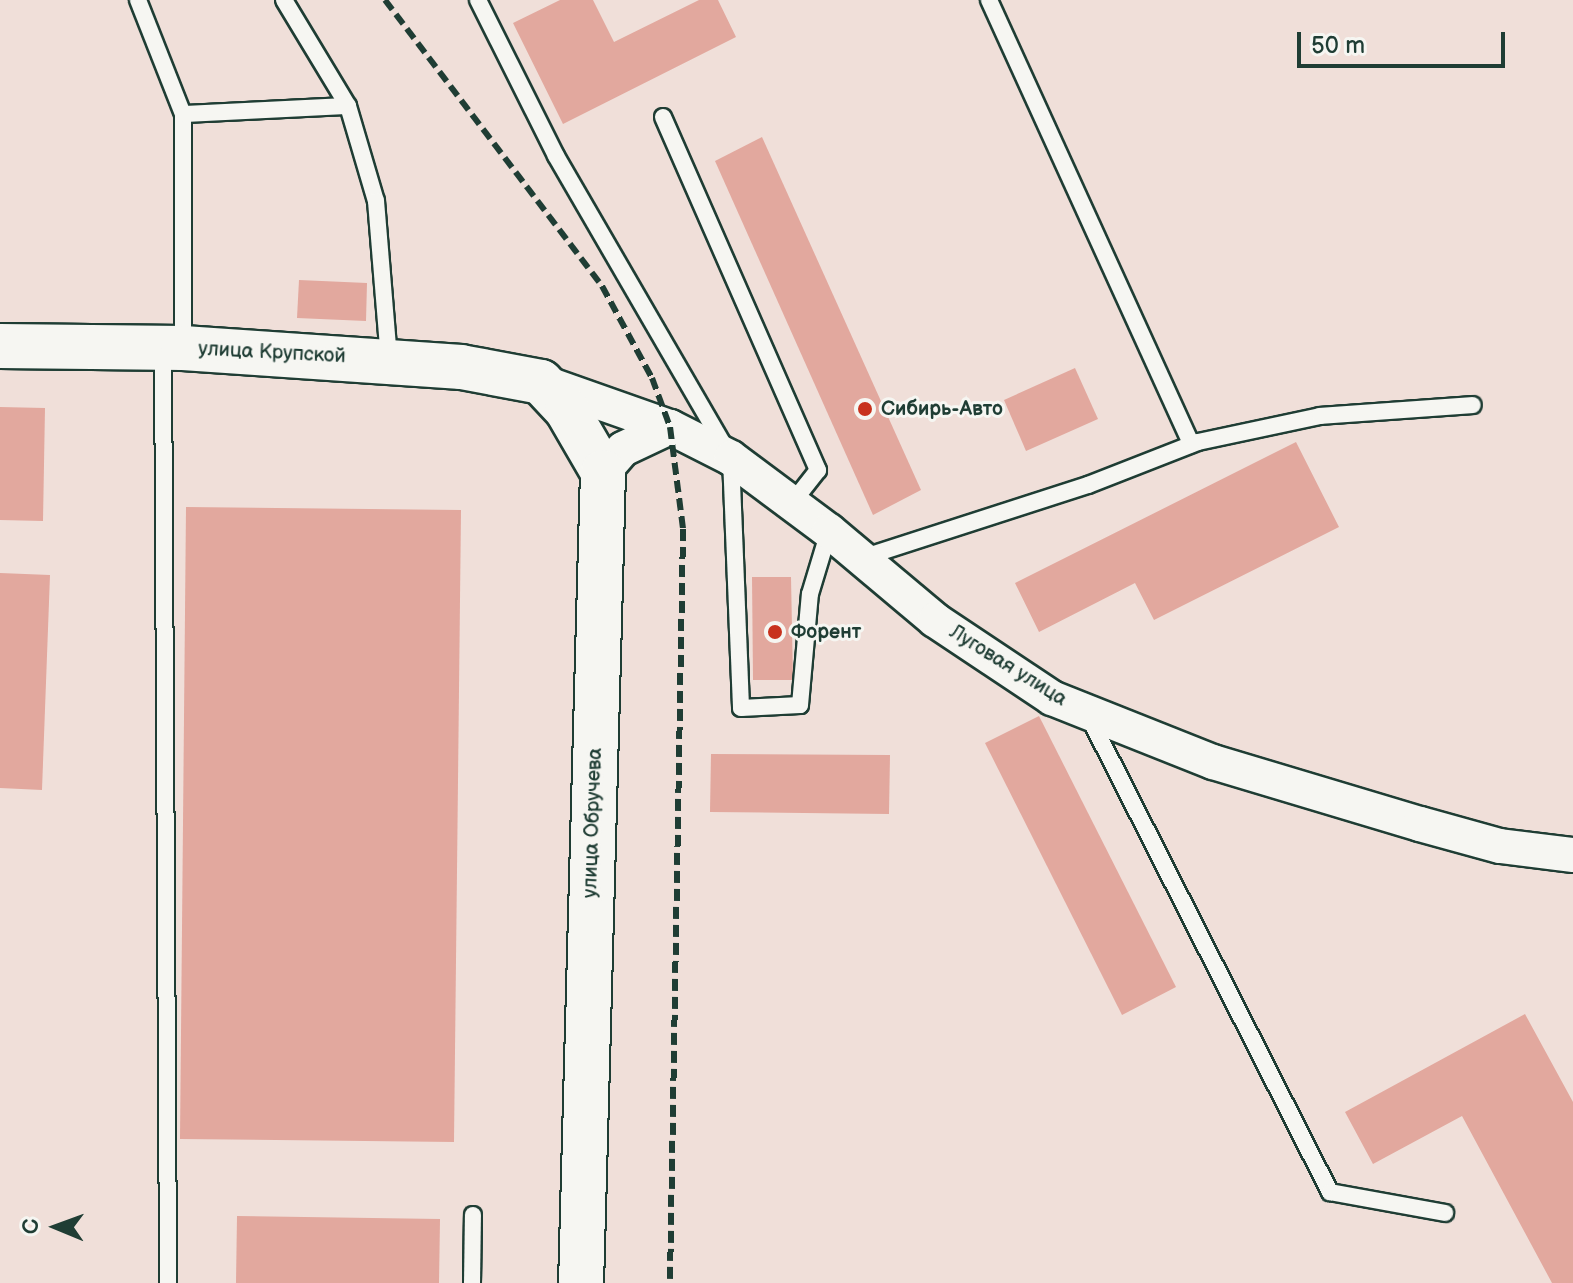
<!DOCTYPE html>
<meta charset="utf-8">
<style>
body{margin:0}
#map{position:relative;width:1573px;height:1283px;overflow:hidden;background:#f0dfd9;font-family:"Balsamiq Sans",sans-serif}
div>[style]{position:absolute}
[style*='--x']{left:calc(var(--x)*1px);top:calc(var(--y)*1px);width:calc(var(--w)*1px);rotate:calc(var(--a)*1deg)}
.building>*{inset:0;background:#e2a89e}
.roads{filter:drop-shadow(2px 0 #1f3d34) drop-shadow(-2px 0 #1f3d34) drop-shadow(0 2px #1f3d34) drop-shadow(0 -2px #1f3d34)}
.lane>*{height:16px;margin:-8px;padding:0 8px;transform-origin:8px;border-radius:8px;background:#f6f6f2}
.street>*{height:34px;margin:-17px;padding:0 17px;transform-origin:17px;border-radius:17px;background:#f6f6f2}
.secondary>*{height:44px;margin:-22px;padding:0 22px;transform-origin:22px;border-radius:22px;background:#f6f6f2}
.rail>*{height:6px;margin-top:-3px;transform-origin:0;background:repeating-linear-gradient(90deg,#1f3d34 0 12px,transparent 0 18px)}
.dots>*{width:22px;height:22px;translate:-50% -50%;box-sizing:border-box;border:4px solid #f6f6f2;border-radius:50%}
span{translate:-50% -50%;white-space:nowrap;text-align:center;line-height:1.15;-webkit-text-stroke:6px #f6f6f2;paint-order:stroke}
.street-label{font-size:20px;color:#1f3d34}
.poi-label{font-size:20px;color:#1f3d34;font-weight:700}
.left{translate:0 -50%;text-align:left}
.north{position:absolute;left:16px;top:1187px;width:80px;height:80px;-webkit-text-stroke:6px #f6f6f2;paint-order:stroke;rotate:271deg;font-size:22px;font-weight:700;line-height:32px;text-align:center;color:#1f3d34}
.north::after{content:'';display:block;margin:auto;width:28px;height:36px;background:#1f3d34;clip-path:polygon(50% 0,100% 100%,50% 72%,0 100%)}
.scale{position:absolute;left:1297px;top:32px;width:208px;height:36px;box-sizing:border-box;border:4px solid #1f3d34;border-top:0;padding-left:10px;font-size:24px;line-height:28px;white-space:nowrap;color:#1f3d34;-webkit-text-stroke:6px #f6f6f2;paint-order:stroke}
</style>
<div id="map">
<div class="building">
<div style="clip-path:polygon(560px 0,593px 0,614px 42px,699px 0,718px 0,736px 37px,563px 124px,513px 23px)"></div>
<div style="clip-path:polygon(762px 137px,921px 490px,873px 515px,715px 161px)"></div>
<div style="clip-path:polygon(299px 280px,367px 283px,366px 321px,297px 318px)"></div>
<div style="clip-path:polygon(1075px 368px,1098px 419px,1026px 451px,1004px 400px)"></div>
<div style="clip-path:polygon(0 407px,45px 408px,43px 521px,0 520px)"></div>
<div style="clip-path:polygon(1296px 442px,1339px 527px,1154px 620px,1135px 583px,1039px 632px,1015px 583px)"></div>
<div style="clip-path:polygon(186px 507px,461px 510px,454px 1142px,180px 1139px)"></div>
<div style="clip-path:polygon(0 573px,50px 575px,42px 790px,0 788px)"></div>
<div style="clip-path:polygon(752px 577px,791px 577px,793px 680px,753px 680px)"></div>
<div style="clip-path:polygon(1039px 716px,1176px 987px,1122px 1015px,985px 743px)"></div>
<div style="clip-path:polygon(711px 754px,890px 755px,889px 814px,710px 812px)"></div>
<div style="clip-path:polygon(1525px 1014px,1573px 1102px,1573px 1283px,1552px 1283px,1462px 1116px,1373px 1164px,1345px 1112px)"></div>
<div style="clip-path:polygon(237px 1216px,440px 1219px,439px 1283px,236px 1283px)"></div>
</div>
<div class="roads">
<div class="lane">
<div style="--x:138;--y:0;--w:123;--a:68.5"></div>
<div style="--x:183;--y:114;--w:232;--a:90"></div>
<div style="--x:284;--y:0;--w:124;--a:58.9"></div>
<div style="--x:348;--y:106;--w:99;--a:73.6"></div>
<div style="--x:376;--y:201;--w:159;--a:85.3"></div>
<div style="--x:478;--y:0;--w:174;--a:63.4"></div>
<div style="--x:556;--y:156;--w:349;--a:59.9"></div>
<div style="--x:731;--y:458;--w:250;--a:87.7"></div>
<div style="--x:741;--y:708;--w:59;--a:-2.9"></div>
<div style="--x:800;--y:705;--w:111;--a:-84.9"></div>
<div style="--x:810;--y:594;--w:66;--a:-73.2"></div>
<div style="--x:989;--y:0;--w:488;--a:65.5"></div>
<div style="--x:183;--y:114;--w:165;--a:-2.8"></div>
<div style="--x:663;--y:117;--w:386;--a:66.3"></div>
<div style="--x:818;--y:470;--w:42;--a:128.2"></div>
<div style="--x:163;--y:349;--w:934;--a:89.69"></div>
<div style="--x:862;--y:558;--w:237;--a:-17.9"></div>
<div style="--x:1088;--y:485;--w:118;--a:-21.4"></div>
<div style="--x:1198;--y:442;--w:125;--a:-12"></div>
<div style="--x:1320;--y:416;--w:153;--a:-4.1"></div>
<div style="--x:1089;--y:717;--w:533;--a:63.1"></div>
<div style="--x:1330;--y:1192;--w:117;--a:10.3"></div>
<div style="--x:472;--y:1283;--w:68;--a:-89.2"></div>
</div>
<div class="street">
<div style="--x:542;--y:382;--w:136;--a:19.4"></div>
<div style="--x:670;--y:427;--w:68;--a:26.9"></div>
<div style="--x:731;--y:458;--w:122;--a:36.7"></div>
<div style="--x:829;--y:531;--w:138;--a:40"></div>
<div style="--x:935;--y:620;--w:141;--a:33.7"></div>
<div style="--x:1052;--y:698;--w:173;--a:21.7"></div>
<div style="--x:1213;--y:762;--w:216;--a:16.7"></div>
<div style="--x:1420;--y:824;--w:83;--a:15.4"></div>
<div style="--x:1500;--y:846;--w:74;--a:7"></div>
<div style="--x:603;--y:472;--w:30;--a:-49"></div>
<div style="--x:623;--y:449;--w:52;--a:-25.1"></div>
</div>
<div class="secondary">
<div style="--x:0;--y:346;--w:183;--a:0.6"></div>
<div style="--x:183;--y:348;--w:279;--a:3.9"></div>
<div style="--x:461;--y:367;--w:81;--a:10.6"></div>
<div style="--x:541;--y:382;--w:38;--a:47"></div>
<div style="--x:567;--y:410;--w:72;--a:59.9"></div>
<div style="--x:603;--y:472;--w:811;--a:91.55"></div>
</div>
</div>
<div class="rail">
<div style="--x:385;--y:0;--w:359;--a:52.8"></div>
<div style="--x:602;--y:286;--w:105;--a:61.5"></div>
<div style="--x:652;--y:378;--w:52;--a:69.8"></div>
<div style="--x:670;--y:427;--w:103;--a:82.7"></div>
<div style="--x:683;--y:529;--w:754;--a:90.99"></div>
</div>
<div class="dots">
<div style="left:865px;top:409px;background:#c8321e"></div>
<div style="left:775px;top:632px;background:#c8321e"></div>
</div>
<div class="street-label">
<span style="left:272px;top:353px;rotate:3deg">улица Крупской</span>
<span style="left:1008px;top:666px;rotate:32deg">Луговая улица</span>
<span style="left:593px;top:823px;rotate:-88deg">улица Обручева</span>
</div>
<div class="poi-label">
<span class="left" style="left:881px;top:409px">Сибирь-Авто</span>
<span class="left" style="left:791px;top:632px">Форент</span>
</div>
<div class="north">С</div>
<div class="scale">50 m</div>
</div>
